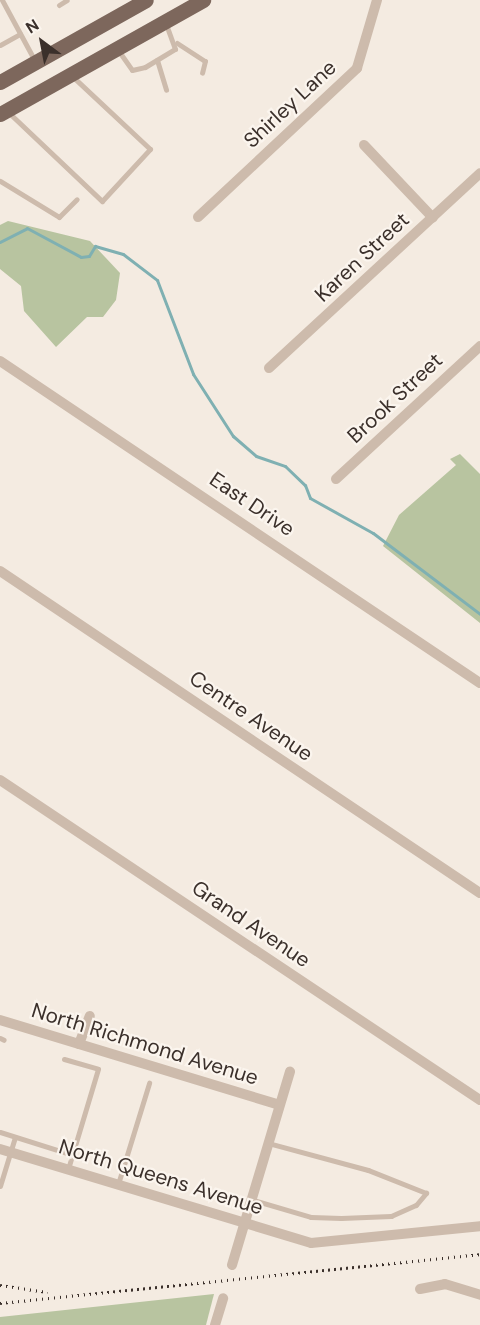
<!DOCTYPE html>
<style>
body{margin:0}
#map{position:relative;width:480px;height:1325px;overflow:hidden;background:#f4ebe1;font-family:"DM Sans",sans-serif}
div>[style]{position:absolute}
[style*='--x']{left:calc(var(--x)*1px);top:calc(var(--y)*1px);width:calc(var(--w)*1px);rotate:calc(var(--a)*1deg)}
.green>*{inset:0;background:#b8c4a0}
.stream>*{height:3px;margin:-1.5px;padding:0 1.5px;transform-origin:1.5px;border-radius:1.5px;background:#7fb0b2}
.service>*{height:5px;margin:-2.5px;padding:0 2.5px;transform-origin:2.5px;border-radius:2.5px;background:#cdbbac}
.minor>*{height:10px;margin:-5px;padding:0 5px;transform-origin:5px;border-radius:5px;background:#cdbbac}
.primary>*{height:15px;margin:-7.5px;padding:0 7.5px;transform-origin:7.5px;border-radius:7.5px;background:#7d675c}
.rail>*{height:3px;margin-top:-1.5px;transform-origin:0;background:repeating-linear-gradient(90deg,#3b302b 0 1.5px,transparent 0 6px)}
span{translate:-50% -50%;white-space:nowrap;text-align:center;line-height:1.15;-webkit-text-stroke:4.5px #fbf5ee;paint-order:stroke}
.street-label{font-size:21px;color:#3b302b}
.north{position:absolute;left:12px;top:12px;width:60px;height:60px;-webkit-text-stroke:4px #fbf5ee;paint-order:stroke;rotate:328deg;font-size:16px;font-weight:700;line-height:24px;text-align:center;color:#3b302b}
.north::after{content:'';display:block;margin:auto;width:21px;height:27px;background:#3b302b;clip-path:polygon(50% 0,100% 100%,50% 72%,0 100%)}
</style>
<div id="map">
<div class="green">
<div style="clip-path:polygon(8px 221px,90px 241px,120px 273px,116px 300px,103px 317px,87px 317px,56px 347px,24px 311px,21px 286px,0 269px,0 225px)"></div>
<div style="clip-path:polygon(460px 454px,480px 474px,480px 623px,383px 546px,399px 515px,456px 465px,450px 459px)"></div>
<div style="clip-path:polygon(214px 1294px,206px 1325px,0 1325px,0 1317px)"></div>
</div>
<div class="stream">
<div style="--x:0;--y:242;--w:30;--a:-27"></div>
<div style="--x:27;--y:228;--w:61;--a:28.2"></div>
<div style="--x:81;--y:257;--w:8;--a:-7"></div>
<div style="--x:89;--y:256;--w:12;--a:-59"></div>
<div style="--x:95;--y:246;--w:29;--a:16"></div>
<div style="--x:123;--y:254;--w:43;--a:37.4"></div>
<div style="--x:157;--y:280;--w:101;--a:69"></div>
<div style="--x:193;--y:374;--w:74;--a:57.2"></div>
<div style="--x:233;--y:436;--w:30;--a:41"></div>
<div style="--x:256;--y:456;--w:31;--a:19"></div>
<div style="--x:285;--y:466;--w:28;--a:44"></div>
<div style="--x:305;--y:485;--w:14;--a:69"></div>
<div style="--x:310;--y:498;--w:72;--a:29.1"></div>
<div style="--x:373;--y:533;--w:134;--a:37.1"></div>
</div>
<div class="service">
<div style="--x:2;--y:0;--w:69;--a:61.6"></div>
<div style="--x:59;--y:5;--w:9;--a:-32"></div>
<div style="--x:177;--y:43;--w:33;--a:33"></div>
<div style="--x:205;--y:61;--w:12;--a:104"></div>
<div style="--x:0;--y:45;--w:23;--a:-29"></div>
<div style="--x:118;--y:50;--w:24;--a:55"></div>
<div style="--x:132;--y:70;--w:13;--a:-13"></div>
<div style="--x:145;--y:67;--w:35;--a:-31"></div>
<div style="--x:175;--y:49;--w:27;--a:-110"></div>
<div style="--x:157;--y:60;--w:31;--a:73"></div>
<div style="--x:7;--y:111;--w:131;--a:43.5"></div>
<div style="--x:102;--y:201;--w:71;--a:-47.3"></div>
<div style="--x:150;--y:149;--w:107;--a:-136.9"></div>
<div style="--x:0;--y:181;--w:69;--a:31.4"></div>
<div style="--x:59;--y:217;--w:25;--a:-45"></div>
<div style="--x:0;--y:1038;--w:4;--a:27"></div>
<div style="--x:64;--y:1059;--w:35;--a:16"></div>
<div style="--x:98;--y:1069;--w:104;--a:106.7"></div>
<div style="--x:0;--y:1132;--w:77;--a:17.5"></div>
<div style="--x:118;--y:1184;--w:106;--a:-72.9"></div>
<div style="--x:0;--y:1186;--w:51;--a:-73"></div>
<div style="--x:253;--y:1200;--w:60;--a:16.3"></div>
<div style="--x:311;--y:1217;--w:30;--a:2"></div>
<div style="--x:341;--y:1218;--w:50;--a:-2.3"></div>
<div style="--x:391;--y:1216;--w:27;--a:-24"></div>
<div style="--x:416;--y:1205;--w:16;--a:-50"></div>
<div style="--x:426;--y:1193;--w:62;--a:-158.4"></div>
<div style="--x:368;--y:1170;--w:104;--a:-164.9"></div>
</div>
<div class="minor">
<div style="--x:364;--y:145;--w:100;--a:46.6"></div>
<div style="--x:198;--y:217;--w:218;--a:-43.1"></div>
<div style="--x:357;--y:68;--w:71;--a:-73.6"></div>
<div style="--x:0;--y:361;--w:578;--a:33.86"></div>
<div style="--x:269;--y:368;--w:287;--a:-42.7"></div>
<div style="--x:336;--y:479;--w:196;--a:-42.7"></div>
<div style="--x:0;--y:571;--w:578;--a:33.86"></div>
<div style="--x:0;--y:780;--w:577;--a:33.69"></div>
<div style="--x:0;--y:1020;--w:292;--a:16.9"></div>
<div style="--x:79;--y:1044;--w:30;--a:-69"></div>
<div style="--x:0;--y:1149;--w:325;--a:16.8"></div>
<div style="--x:311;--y:1243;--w:170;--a:-5.7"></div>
<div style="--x:232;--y:1265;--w:202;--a:-73.3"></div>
<div style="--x:420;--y:1289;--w:25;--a:-11"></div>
<div style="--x:445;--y:1284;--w:37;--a:17"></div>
<div style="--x:215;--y:1325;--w:28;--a:-73"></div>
</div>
<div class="primary">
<div style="--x:0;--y:82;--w:167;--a:-29.3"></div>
<div style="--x:0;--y:114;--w:233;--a:-29.3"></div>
</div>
<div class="rail">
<div style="--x:0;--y:1285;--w:48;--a:8.5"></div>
<div style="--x:0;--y:1303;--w:482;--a:-5.8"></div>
</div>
<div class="street-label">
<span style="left:290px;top:104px;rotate:-43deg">Shirley Lane</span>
<span style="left:362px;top:257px;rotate:-43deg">Karen Street</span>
<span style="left:395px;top:398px;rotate:-43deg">Brook Street</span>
<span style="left:252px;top:504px;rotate:34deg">East Drive</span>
<span style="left:251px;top:716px;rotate:34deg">Centre Avenue</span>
<span style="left:251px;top:924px;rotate:34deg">Grand Avenue</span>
<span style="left:145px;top:1044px;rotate:17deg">North Richmond Avenue</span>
<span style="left:161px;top:1177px;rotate:17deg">North Queens Avenue</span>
</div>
<div class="north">N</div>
</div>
